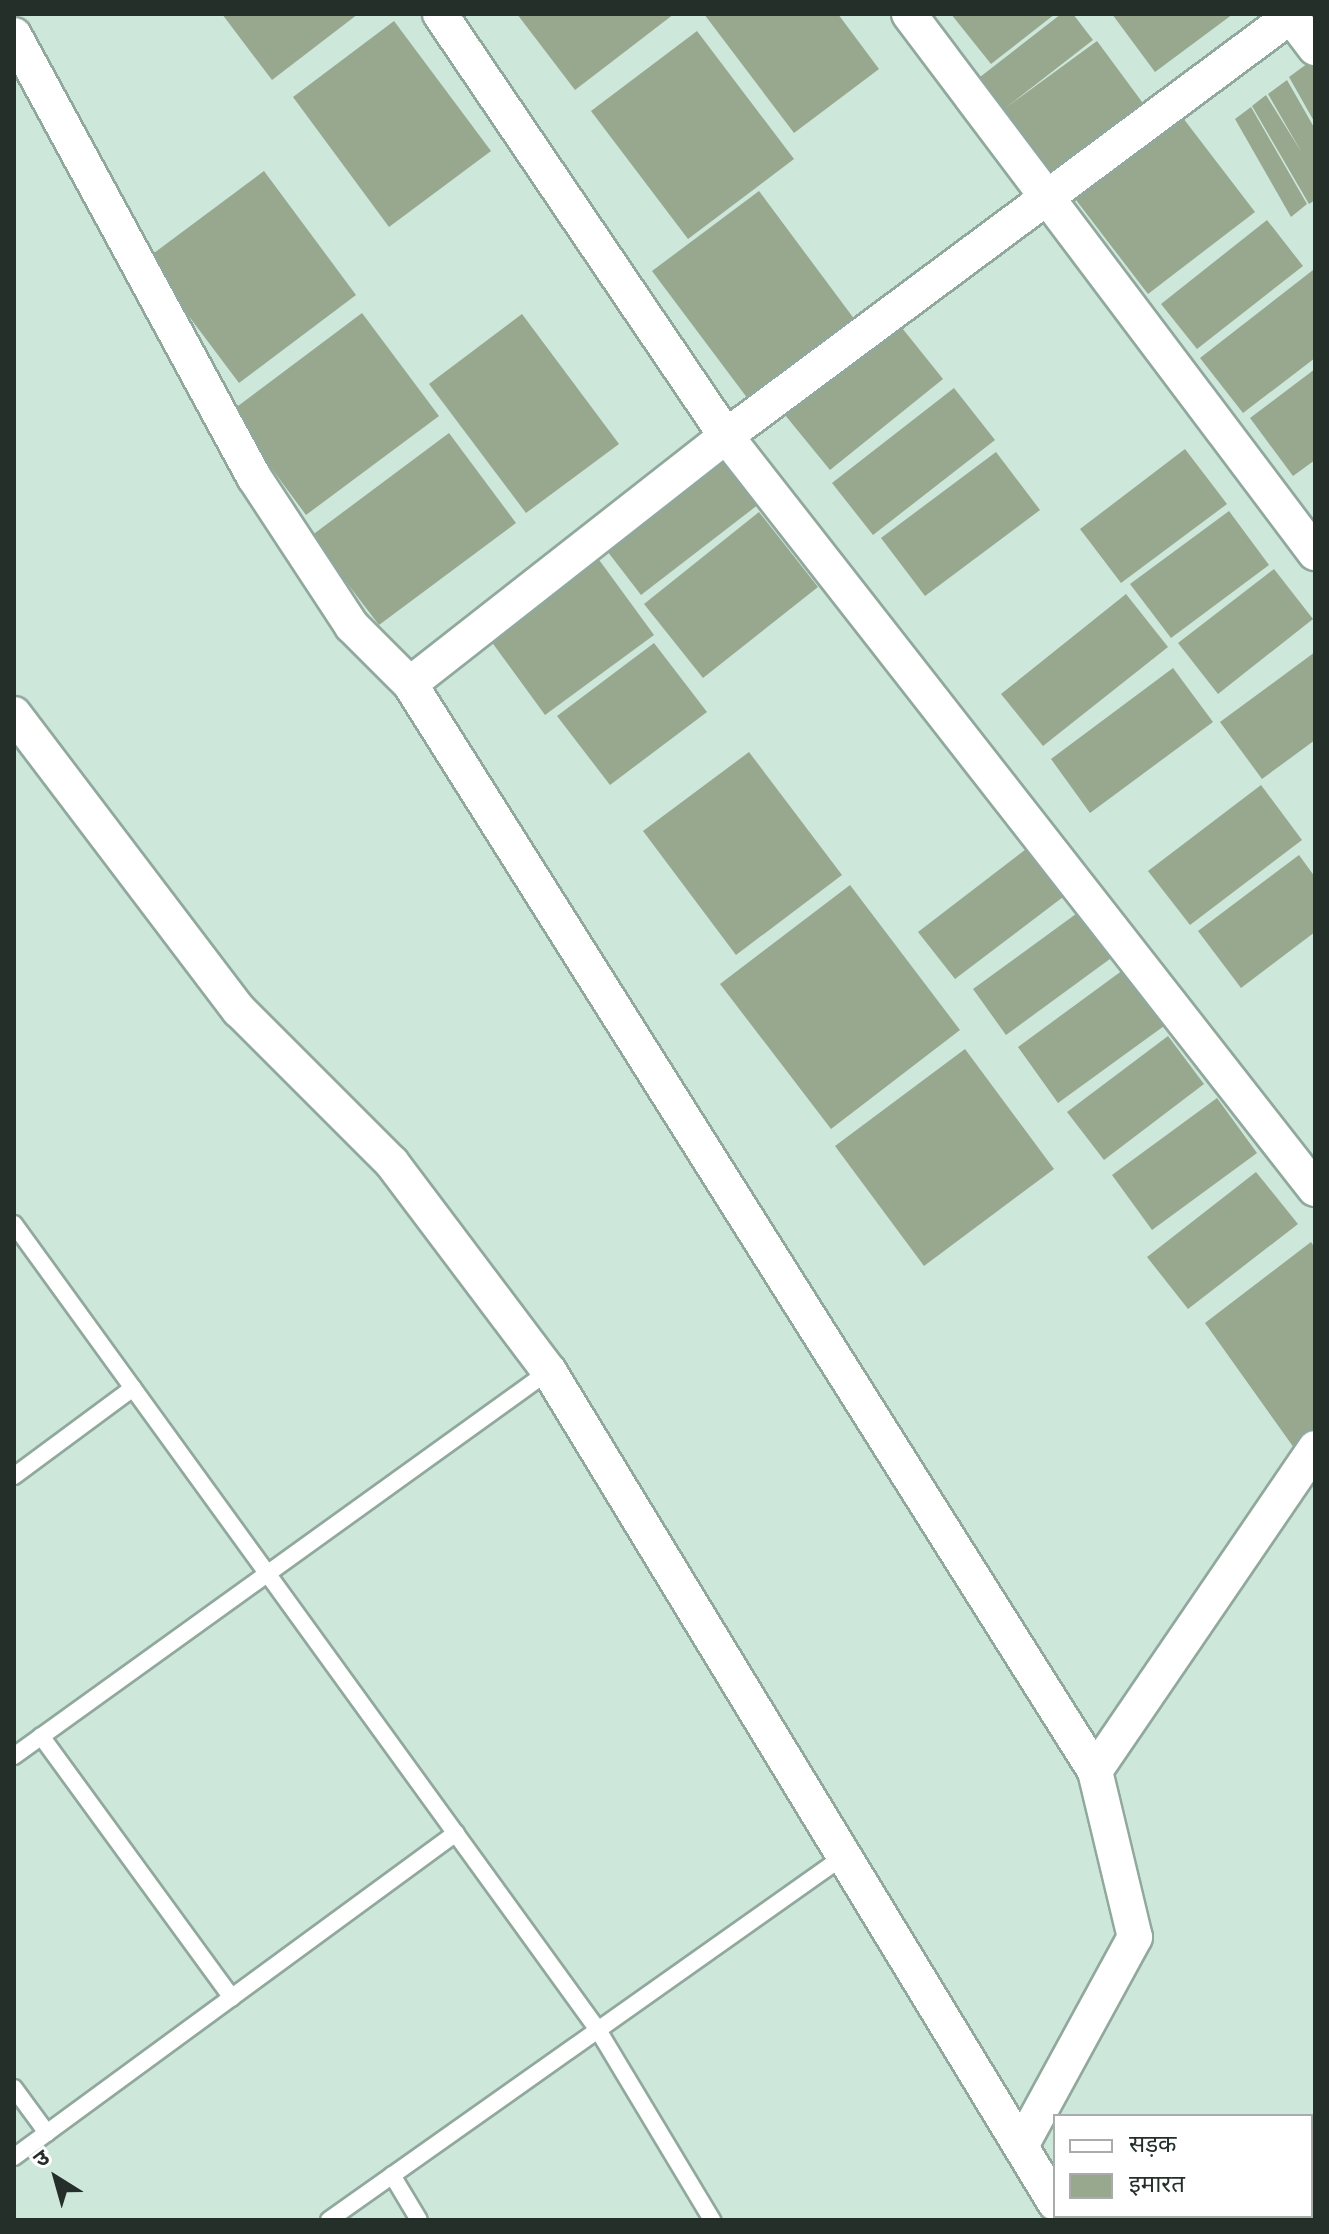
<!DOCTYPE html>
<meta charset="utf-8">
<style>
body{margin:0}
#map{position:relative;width:1329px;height:2234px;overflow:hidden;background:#cee7db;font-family:"DejaVu Sans","Noto Sans Devanagari",sans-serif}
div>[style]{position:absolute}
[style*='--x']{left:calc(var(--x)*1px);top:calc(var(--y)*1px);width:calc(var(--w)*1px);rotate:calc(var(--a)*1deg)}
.building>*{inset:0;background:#97a88e}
.roads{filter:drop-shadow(2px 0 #91a89d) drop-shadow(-2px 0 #91a89d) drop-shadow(0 2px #91a89d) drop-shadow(0 -2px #91a89d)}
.lane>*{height:16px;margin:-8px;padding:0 8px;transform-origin:8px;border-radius:8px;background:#fff}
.street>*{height:34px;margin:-17px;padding:0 17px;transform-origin:17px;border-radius:17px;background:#fff}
span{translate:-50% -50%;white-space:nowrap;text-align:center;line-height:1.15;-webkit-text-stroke:8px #fff;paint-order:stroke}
.frame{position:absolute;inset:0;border:16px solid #252f2a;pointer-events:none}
.legend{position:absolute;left:1053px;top:2114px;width:260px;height:104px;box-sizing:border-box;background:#fff;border:2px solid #a8acaa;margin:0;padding:10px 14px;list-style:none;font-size:24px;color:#252f2a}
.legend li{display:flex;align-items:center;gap:16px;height:40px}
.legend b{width:40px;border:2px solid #a8acaa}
.north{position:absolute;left:16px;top:2138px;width:80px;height:80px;-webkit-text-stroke:6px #fff;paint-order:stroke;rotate:323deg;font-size:22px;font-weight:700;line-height:32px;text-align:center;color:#252f2a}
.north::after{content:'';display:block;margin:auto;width:28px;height:36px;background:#252f2a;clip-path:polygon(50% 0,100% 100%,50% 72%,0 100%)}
</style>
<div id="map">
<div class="building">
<div style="clip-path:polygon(222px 14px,358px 14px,272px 80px)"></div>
<div style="clip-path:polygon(517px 14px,674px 14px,575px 90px)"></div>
<div style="clip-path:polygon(704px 14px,838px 14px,879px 69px,794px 133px)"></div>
<div style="clip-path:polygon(951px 14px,1055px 14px,991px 64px)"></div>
<div style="clip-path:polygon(1061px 14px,1073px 14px,1093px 40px,1004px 109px,1097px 41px,1148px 110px,1046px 184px,971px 84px)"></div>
<div style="clip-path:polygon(1112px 14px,1233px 14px,1155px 72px)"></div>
<div style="clip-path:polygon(394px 21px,491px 151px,389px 227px,293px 97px)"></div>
<div style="clip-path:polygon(697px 31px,794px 159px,688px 239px,591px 111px)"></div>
<div style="clip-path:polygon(1315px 58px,1315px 123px,1289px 77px)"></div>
<div style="clip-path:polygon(1287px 80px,1315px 129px,1315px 200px,1309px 204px,1252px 106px,1266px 95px,1302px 153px,1268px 94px)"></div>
<div style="clip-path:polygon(1251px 107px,1307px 204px,1291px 217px,1235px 119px)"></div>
<div style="clip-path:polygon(1183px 118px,1255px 212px,1148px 294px,1076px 200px)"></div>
<div style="clip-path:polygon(264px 171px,356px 295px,239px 383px,146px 259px)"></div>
<div style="clip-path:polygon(759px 191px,855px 320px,748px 399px,652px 271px)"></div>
<div style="clip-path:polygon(1267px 220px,1303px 266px,1197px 349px,1161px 304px)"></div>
<div style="clip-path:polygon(1313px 270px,1315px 358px,1243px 413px,1200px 358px)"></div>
<div style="clip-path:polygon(362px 313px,439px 416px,306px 515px,230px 412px)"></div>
<div style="clip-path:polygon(522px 314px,619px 444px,526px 513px,429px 384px)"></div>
<div style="clip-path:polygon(898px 323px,943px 379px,830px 470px,785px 415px)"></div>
<div style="clip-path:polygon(1315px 369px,1315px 460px,1293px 476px,1250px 418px)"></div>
<div style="clip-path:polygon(954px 388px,995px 440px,873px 535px,832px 483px)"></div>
<div style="clip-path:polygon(449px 433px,516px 523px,379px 625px,311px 536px)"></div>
<div style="clip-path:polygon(1185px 449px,1227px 504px,1121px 583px,1080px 529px)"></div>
<div style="clip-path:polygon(719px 452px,759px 504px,641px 595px,601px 543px)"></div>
<div style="clip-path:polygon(996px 452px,1040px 510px,925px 596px,881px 538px)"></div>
<div style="clip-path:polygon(1229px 511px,1269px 565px,1171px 638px,1130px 584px)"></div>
<div style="clip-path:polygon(759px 512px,818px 587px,703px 678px,644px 604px)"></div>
<div style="clip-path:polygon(597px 557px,654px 635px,545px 715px,488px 637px)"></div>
<div style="clip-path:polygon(1274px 569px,1313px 619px,1218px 694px,1178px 643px)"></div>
<div style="clip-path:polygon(1126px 594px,1168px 647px,1043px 746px,1001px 694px)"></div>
<div style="clip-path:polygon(654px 643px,707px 712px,610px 785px,557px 716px)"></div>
<div style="clip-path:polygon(1315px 652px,1315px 740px,1262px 779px,1220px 722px)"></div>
<div style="clip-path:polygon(1173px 668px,1213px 722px,1090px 813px,1051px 759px)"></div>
<div style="clip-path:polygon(749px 752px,842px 875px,736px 955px,643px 831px)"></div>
<div style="clip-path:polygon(1261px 785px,1302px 840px,1190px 925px,1148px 871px)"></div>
<div style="clip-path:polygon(1030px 846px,1067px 894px,955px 979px,918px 932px)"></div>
<div style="clip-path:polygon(1299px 855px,1315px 877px,1315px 932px,1241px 988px,1198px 931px)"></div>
<div style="clip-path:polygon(850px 885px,960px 1030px,831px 1129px,720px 984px)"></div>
<div style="clip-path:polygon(1080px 911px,1114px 956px,1006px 1035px,973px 989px)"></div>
<div style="clip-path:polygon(1123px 970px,1164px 1026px,1058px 1103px,1018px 1047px)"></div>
<div style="clip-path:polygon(1168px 1036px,1204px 1084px,1104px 1160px,1067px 1112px)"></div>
<div style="clip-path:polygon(965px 1049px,1054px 1169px,924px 1266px,835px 1146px)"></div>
<div style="clip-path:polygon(1217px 1098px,1257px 1153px,1152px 1230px,1112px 1175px)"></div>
<div style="clip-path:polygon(1256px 1172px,1298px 1224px,1188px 1309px,1147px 1257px)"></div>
<div style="clip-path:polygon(1311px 1242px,1315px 1248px,1315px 1438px,1302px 1459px,1205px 1323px)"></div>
</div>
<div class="roads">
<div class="lane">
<div style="--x:14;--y:1224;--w:995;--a:54.07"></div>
<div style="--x:598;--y:2030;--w:222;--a:59"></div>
<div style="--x:14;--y:1476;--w:148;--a:-36.5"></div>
<div style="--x:41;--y:1736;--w:324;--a:53.9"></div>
<div style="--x:14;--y:1756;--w:659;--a:-35.74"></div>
<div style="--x:14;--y:2088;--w:56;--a:53.7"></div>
<div style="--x:14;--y:2157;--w:548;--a:-36.24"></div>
<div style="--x:392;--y:2175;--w:52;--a:59"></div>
<div style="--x:329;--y:2220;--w:631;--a:-35.25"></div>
</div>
<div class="street">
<div style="--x:440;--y:14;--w:510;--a:55.87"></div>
<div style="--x:726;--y:436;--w:956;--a:51.97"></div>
<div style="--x:909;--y:14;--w:675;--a:53.01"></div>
<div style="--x:1289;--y:14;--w:43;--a:52.6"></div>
<div style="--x:14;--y:35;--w:503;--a:61.5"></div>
<div style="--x:254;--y:477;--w:178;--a:56.7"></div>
<div style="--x:352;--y:626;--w:82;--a:45"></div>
<div style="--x:410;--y:684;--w:1285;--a:57.78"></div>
<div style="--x:1095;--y:1771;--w:171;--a:76.5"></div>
<div style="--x:1135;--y:1937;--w:236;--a:118.6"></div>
<div style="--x:410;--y:684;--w:402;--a:-38.1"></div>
<div style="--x:726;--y:436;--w:704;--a:-36.63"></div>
<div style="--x:14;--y:714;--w:372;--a:52.8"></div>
<div style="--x:239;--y:1010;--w:216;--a:45"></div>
<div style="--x:392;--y:1163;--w:261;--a:53"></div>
<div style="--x:549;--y:1371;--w:974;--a:58.69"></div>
<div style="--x:1095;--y:1771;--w:391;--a:-55.7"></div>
</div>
</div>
<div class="frame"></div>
<ul class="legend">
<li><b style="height:10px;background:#fff"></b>सड़क</li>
<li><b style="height:22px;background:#97a88e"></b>इमारत</li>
</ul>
<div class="north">उ</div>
</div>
